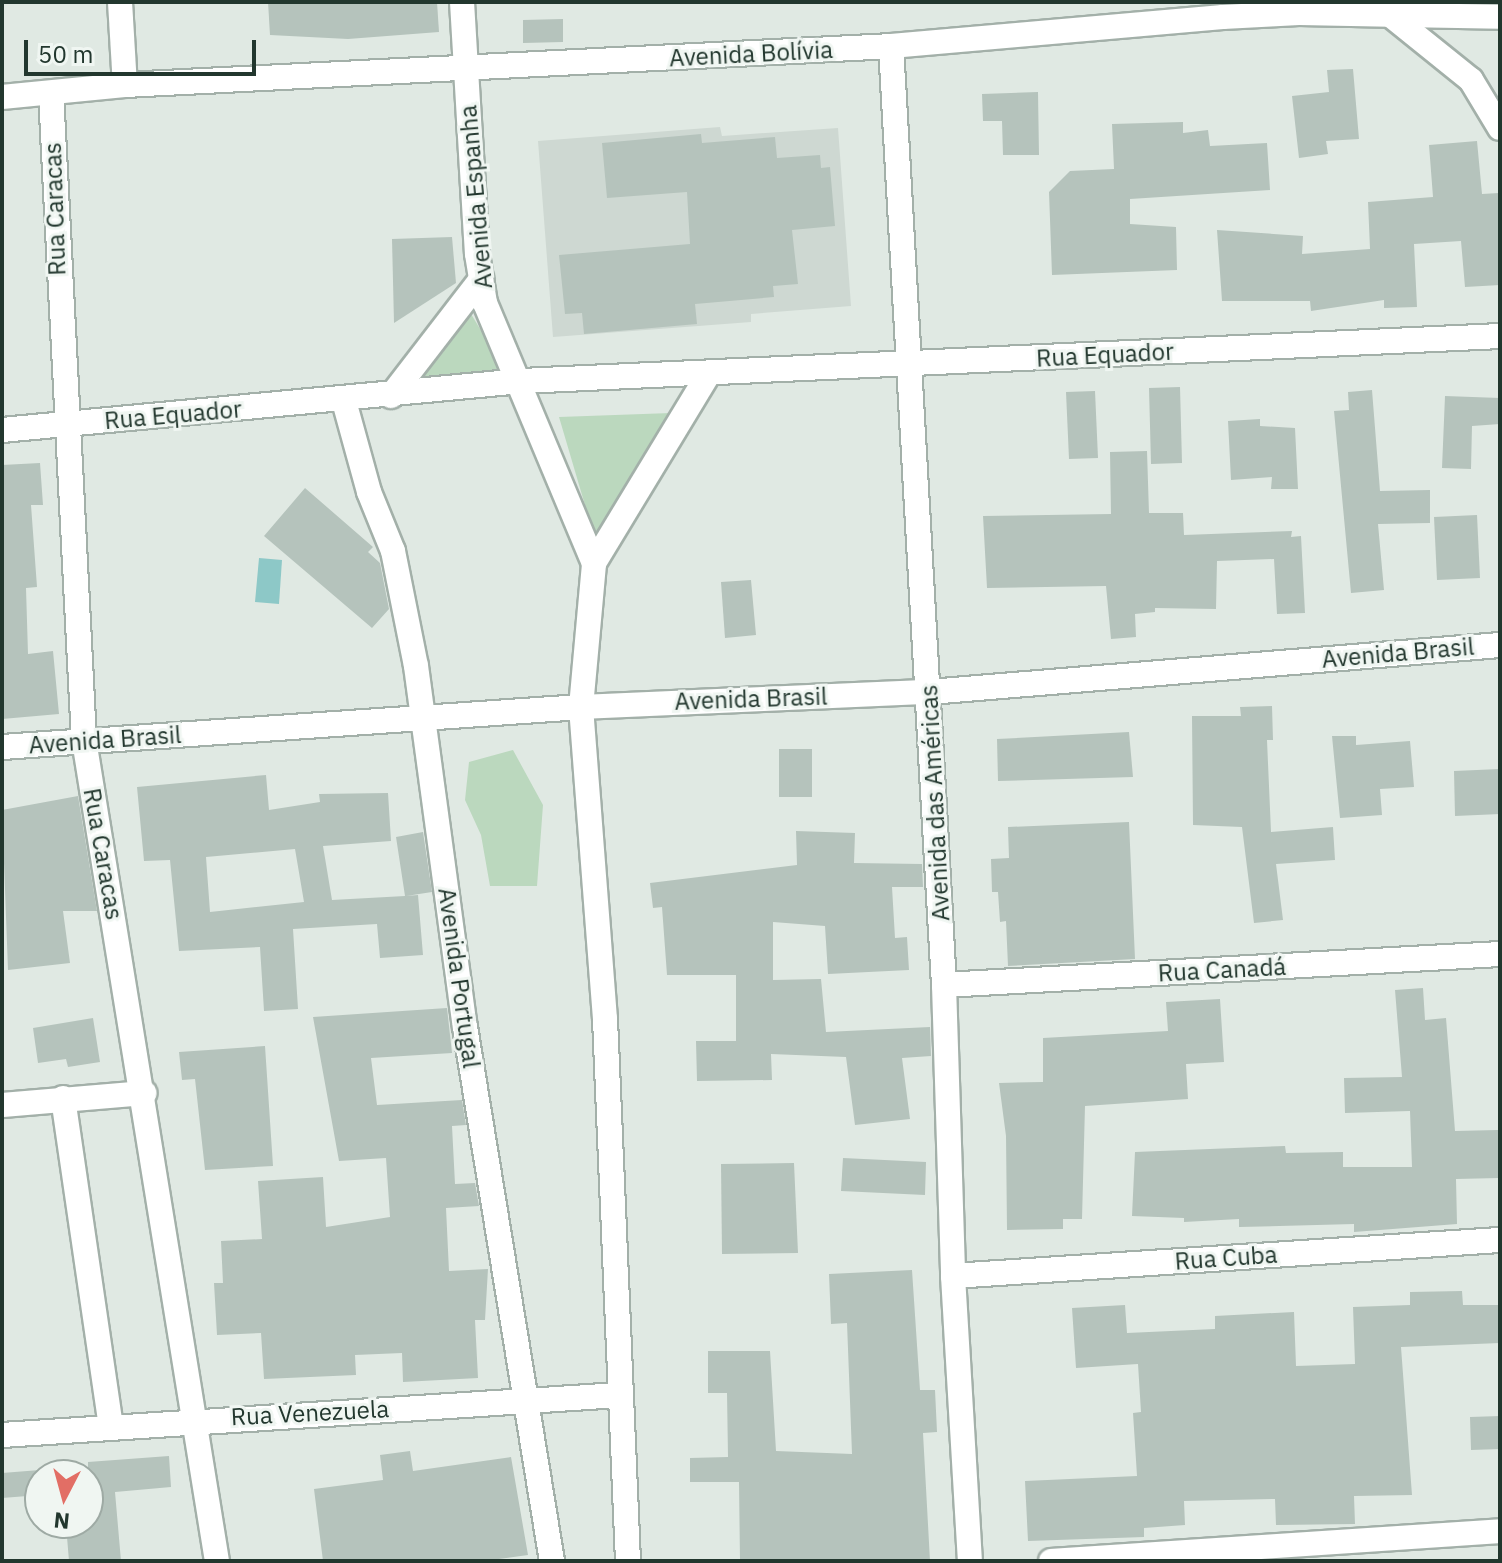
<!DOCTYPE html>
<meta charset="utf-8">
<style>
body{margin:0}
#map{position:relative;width:1502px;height:1563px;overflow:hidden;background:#e0e9e3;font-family:"IBM Plex Sans",sans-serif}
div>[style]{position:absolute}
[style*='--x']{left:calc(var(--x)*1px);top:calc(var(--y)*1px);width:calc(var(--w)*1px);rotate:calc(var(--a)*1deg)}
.built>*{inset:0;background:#ced8d2}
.green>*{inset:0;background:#bbd8be}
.water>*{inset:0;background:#8dc8c7}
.building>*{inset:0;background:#b5c3bc}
.roads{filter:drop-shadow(2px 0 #a3b0a9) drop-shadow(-2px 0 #a3b0a9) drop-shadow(0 2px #a3b0a9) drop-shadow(0 -2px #a3b0a9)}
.minor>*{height:24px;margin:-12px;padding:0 12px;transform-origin:12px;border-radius:12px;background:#fff}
span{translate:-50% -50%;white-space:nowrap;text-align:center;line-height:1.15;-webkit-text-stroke:6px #f0f6f2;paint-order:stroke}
.street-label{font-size:24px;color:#22372e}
.frame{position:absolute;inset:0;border:4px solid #22372e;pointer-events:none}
.north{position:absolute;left:24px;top:1459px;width:80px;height:80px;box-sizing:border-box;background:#f0f6f2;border:2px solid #9eaaa4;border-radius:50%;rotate:186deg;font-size:22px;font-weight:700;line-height:32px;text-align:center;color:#22372e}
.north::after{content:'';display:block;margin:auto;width:28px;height:36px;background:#e26e65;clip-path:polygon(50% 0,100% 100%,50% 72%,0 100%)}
.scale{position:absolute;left:24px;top:40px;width:232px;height:36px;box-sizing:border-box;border:4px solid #22372e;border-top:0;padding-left:10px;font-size:24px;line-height:28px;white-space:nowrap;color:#22372e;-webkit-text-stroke:6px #f0f6f2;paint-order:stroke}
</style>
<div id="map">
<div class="built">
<div style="clip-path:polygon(720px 127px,722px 136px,838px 128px,851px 306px,751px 314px,751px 322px,553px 337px,538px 141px)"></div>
</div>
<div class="green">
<div style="clip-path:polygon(471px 314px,507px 373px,411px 386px)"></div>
<div style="clip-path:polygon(671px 413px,635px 468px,595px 539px,559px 417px)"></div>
<div style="clip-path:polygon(513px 750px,543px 805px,537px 886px,490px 886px,481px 835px,465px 800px,469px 762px)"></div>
</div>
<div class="water">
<div style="clip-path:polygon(259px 558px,282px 560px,279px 604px,255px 602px)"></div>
</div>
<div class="building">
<div style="clip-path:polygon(268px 2px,437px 2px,439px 32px,348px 39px,270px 35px)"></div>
<div style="clip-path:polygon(563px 19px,563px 42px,523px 43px,523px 20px)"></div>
<div style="clip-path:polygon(1353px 69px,1359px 139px,1326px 141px,1328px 154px,1299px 158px,1292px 96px,1329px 92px,1327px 70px)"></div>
<div style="clip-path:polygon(1038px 92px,1039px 155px,1003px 155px,1002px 121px,983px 121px,982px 94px)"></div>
<div style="clip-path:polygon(1183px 122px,1183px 133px,1208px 130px,1210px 146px,1267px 143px,1270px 190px,1130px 199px,1130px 224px,1176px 227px,1177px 270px,1052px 275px,1049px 192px,1070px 171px,1114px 169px,1112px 124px)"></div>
<div style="clip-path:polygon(701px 134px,702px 143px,775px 137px,777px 158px,820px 155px,821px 168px,830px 167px,835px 226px,792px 230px,798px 284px,773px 286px,774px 297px,695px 304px,697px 324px,584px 334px,582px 313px,565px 314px,559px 255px,690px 244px,687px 192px,607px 198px,602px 143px)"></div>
<div style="clip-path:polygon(1477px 141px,1482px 194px,1499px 193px,1500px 285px,1465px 287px,1461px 241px,1414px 244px,1417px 307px,1384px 308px,1384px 300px,1311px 311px,1310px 301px,1222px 301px,1217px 230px,1303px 236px,1302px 254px,1370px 249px,1368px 202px,1433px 197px,1429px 145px)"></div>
<div style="clip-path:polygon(452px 237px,456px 283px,394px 323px,392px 239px)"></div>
<div style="clip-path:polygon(1180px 387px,1182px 463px,1151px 464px,1149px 388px)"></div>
<div style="clip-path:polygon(1372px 390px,1380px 491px,1430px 490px,1430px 523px,1378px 524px,1384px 590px,1351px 593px,1334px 411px,1349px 410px,1348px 392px)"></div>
<div style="clip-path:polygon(1095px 391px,1098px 458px,1069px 459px,1066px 392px)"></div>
<div style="clip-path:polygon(1445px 396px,1500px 398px,1500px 424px,1472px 426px,1471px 469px,1442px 468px)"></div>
<div style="clip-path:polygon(1260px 419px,1260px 426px,1295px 428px,1298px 489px,1271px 489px,1272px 477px,1231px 480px,1228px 421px)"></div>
<div style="clip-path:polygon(1147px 451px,1149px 513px,1183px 513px,1184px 535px,1292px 531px,1291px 537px,1301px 536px,1305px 613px,1277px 614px,1274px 559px,1217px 561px,1216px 609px,1155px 608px,1155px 612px,1135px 614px,1136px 637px,1111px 639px,1106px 586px,987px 588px,983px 516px,1111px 514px,1110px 452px)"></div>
<div style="clip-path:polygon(40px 463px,43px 505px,31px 505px,37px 587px,26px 588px,28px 654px,53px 651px,59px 714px,2px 719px,2px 465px)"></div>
<div style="clip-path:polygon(305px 488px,373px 547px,368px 552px,380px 563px,389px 609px,372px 628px,264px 536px)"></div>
<div style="clip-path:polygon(1477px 515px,1480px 578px,1437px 580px,1434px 517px)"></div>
<div style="clip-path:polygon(751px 580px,756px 635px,725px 638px,721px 582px)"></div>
<div style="clip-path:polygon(1272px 706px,1273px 740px,1267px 740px,1271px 832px,1333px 827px,1335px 860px,1276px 864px,1283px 920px,1254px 923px,1242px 827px,1193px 825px,1192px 716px,1241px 716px,1240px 707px)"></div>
<div style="clip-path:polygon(1129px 732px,1133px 777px,998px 781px,997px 739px)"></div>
<div style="clip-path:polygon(1332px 736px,1356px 736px,1356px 745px,1410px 741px,1414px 787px,1380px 789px,1382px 815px,1340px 818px)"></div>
<div style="clip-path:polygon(779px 749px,812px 749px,812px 797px,779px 797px)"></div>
<div style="clip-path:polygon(1500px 769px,1500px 814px,1455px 816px,1454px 771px)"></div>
<div style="clip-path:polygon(evenodd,266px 775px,269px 810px,320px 802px,319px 794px,388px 793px,391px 841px,323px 846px,332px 900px,405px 896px,396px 837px,423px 832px,432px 892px,406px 896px,418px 895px,423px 955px,380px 958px,377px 924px,293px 929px,298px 1009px,264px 1011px,260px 947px,179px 951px,170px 860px,144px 861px,137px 787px,266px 775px,295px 849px,304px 902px,210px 912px,206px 857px,295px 849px)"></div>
<div style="clip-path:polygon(78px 796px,97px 911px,63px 911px,70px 963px,8px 970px,2px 810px)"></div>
<div style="clip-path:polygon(1129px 822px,1135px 959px,1008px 966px,1006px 921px,1000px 922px,998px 892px,992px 892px,991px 859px,1009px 858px,1008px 827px)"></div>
<div style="clip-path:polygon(796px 831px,855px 833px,854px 863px,922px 864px,923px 887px,892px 887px,895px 938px,907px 937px,909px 970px,828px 974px,825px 926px,773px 922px,773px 980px,821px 979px,826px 1032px,930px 1027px,931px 1056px,902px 1058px,910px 1119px,855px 1125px,846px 1057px,771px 1054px,772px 1080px,697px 1081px,696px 1041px,736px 1041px,736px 975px,667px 975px,662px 907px,653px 908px,650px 883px,797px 865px)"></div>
<div style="clip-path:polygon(1423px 988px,1425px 1020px,1446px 1018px,1455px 1131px,1498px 1130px,1499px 1178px,1456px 1179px,1457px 1224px,1354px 1232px,1354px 1224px,1239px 1227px,1239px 1219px,1184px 1222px,1184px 1218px,1132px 1216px,1135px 1152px,1285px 1146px,1286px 1153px,1343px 1152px,1343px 1167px,1412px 1167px,1410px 1111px,1345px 1113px,1344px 1078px,1402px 1077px,1395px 990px)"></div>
<div style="clip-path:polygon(1220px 999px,1224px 1062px,1186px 1064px,1188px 1099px,1085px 1106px,1082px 1219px,1063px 1219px,1063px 1229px,1007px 1230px,1006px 1136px,999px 1083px,1043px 1082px,1043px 1038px,1168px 1031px,1166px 1002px)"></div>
<div style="clip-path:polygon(447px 1008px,452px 1053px,371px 1058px,377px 1105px,462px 1100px,466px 1125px,452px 1126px,455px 1184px,475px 1183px,479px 1206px,446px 1208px,449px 1271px,488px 1269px,485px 1320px,475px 1320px,478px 1378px,403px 1382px,402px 1353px,355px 1355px,356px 1375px,264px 1379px,261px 1333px,217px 1335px,214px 1283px,223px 1283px,221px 1241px,262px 1239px,258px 1181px,323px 1177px,326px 1227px,390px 1217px,386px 1158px,339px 1161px,313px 1017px)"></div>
<div style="clip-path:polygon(93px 1018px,100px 1062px,68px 1067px,66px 1059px,38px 1063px,33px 1028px)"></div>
<div style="clip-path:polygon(265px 1046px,273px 1166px,205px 1170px,195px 1079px,182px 1080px,179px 1052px)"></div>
<div style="clip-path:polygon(843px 1158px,926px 1162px,925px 1195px,841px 1191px)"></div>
<div style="clip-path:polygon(794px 1163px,798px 1253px,722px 1254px,721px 1164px)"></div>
<div style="clip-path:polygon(912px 1270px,920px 1390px,935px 1390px,937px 1432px,923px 1433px,930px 1561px,740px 1561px,739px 1482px,690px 1482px,690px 1458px,728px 1457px,727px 1393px,708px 1393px,708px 1351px,770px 1351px,776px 1451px,852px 1454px,847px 1323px,831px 1324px,829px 1274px)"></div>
<div style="clip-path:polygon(1462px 1291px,1463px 1305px,1500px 1305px,1500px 1343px,1401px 1347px,1412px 1495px,1354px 1496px,1355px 1524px,1276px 1525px,1275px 1499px,1184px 1501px,1185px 1525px,1144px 1528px,1144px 1537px,1028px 1541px,1025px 1481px,1137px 1476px,1133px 1413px,1141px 1412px,1138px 1364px,1076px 1368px,1072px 1308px,1125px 1305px,1127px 1333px,1215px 1329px,1215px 1316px,1294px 1312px,1296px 1366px,1355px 1364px,1353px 1307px,1410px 1305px,1410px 1292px)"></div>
<div style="clip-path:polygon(1500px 1416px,1500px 1449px,1471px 1450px,1470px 1417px)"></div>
<div style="clip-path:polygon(410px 1451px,413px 1471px,511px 1457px,528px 1555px,484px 1561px,323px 1561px,314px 1489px,383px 1480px,380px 1455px)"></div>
<div style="clip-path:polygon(169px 1456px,171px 1487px,115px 1492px,121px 1561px,69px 1561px,66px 1525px,88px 1523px,88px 1462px)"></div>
<div style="clip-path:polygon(40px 1470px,40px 1495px,2px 1498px,2px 1473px)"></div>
</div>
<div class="roads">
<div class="minor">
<div style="--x:120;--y:2;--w:83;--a:86.6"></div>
<div style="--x:462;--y:2;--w:252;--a:86.6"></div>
<div style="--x:477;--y:254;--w:50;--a:80.7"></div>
<div style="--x:485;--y:303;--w:282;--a:67.3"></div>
<div style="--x:1389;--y:14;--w:105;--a:38.8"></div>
<div style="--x:1471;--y:80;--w:56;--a:58.9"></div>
<div style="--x:891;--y:46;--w:940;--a:86.77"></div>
<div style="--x:944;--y:985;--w:291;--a:88.2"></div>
<div style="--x:953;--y:1276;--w:286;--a:86.6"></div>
<div style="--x:51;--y:93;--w:648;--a:87.08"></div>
<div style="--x:84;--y:740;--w:832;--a:80.8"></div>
<div style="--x:2;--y:97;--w:124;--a:-5.6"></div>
<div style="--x:125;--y:85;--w:767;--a:-2.91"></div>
<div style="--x:891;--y:46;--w:333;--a:-5"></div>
<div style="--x:1223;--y:17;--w:76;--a:-3"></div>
<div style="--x:1299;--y:13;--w:201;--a:1.1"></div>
<div style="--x:391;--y:396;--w:148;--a:-52.4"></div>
<div style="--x:344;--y:401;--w:94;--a:74.6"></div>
<div style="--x:369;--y:492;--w:64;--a:67.9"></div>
<div style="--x:393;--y:551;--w:117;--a:78.7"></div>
<div style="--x:416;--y:666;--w:364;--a:82.3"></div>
<div style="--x:465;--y:1027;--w:541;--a:80.75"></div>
<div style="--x:2;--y:430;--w:521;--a:-5.39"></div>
<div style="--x:521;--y:381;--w:980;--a:-2.63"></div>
<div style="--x:2;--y:747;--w:580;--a:-3.95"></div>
<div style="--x:581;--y:707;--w:348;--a:-2.5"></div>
<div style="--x:929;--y:692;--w:573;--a:-4.71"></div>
<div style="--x:944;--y:985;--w:557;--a:-3.19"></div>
<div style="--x:63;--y:1098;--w:331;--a:81.7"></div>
<div style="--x:2;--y:1105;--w:143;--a:-4.8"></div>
<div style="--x:953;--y:1276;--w:548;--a:-3.77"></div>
<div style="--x:2;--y:1435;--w:618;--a:-3.71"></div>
<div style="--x:628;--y:1561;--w:542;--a:-92.43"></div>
<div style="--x:605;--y:1019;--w:313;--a:-94.4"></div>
<div style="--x:581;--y:707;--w:145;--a:-84.8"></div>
<div style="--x:594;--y:563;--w:222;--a:-58.8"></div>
<div style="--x:1051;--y:1561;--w:450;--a:-3.8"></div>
</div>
</div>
<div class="street-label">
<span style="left:751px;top:54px;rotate:-3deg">Avenida Bolívia</span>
<span style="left:476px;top:197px;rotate:-95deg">Avenida Espanha</span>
<span style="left:55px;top:209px;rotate:-92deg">Rua Caracas</span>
<span style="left:1105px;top:355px;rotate:-3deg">Rua Equador</span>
<span style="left:173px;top:415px;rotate:-5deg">Rua Equador</span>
<span style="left:1398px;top:653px;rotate:-5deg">Avenida Brasil</span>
<span style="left:751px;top:699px;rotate:-2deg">Avenida Brasil</span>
<span style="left:105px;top:740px;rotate:-4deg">Avenida Brasil</span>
<span style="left:935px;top:803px;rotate:-93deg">Avenida das Américas</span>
<span style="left:103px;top:854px;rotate:80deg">Rua Caracas</span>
<span style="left:1222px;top:970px;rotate:-3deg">Rua Canadá</span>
<span style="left:459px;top:978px;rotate:82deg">Avenida Portugal</span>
<span style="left:1226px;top:1258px;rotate:-4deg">Rua Cuba</span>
<span style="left:310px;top:1413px;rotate:-3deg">Rua Venezuela</span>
</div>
<div class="frame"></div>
<div class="north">N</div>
<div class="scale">50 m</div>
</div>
